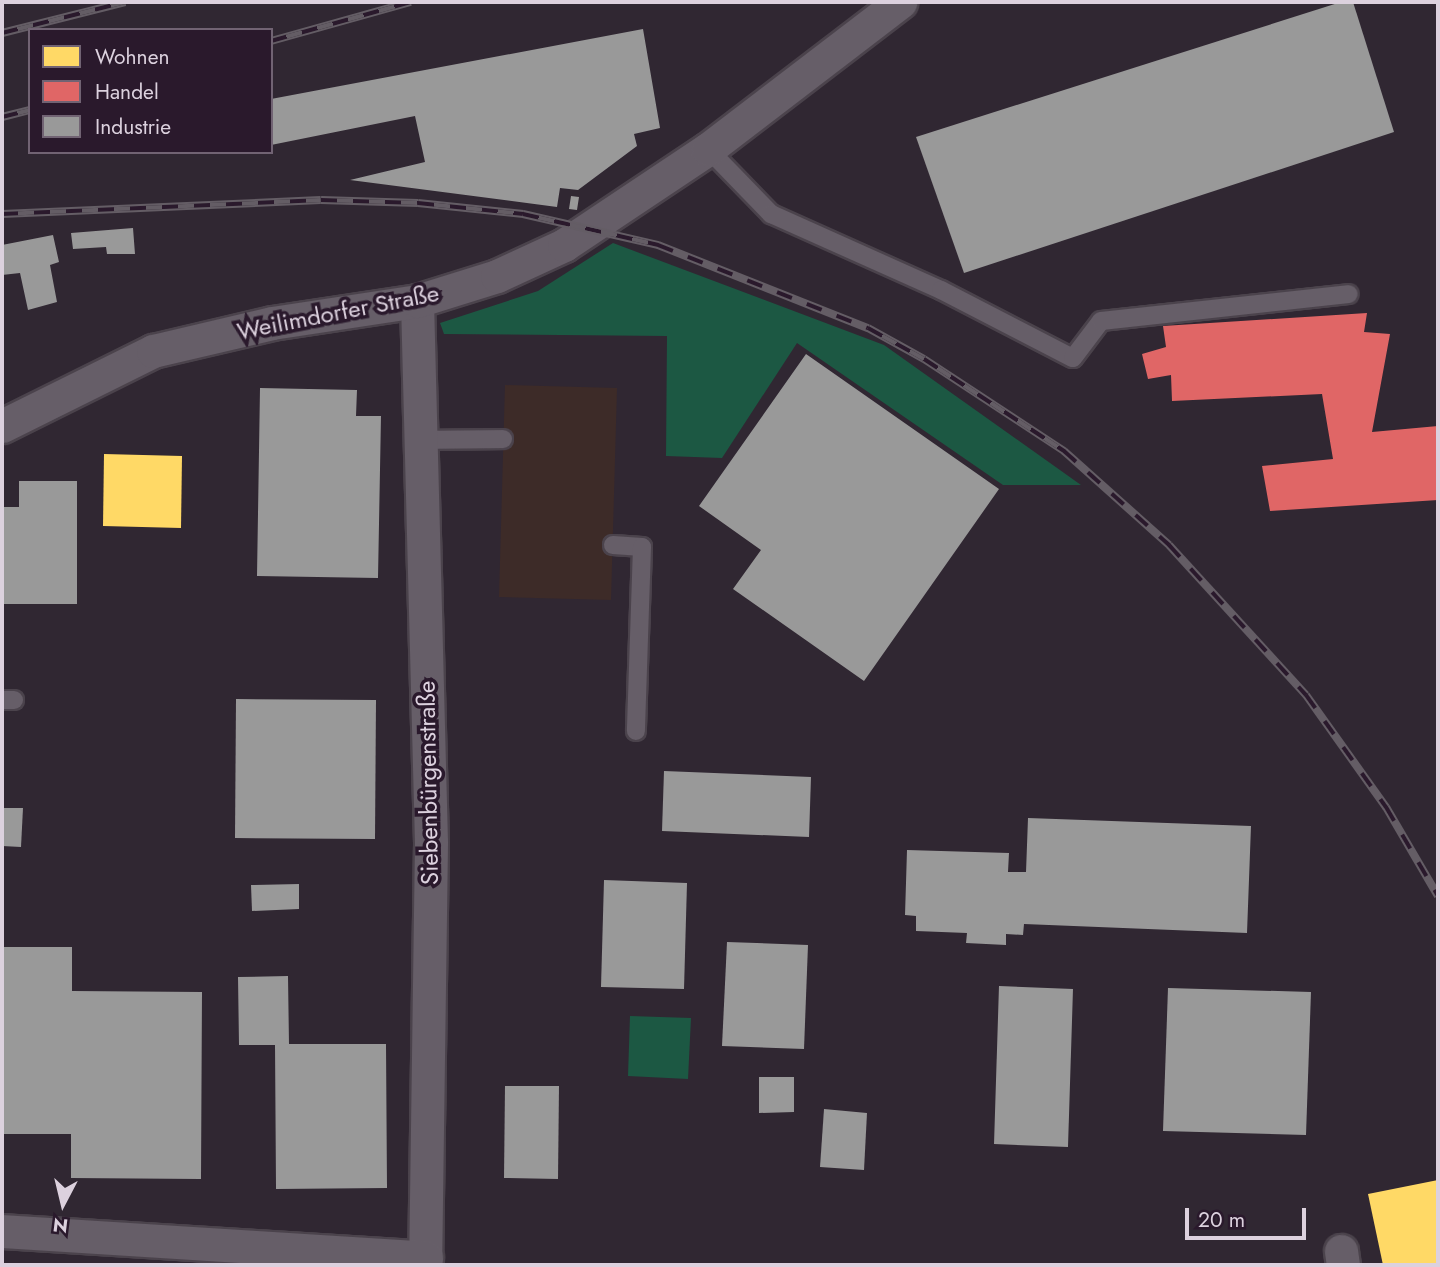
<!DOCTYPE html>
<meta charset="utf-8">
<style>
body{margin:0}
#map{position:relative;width:1440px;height:1267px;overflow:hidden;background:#302732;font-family:Jost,sans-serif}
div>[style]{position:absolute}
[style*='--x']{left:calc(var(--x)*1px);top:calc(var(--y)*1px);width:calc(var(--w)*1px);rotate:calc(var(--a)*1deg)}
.education>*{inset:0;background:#3d2b28}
.green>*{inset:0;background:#1c5843}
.homes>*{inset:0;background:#ffd966}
.shops>*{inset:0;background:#e06666}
.industry>*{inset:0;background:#999}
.roads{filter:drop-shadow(2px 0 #4b434c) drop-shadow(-2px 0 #4b434c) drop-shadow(0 2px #4b434c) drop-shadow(0 -2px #4b434c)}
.service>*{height:18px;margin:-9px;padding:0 9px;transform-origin:9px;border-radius:9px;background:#665e68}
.minor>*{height:33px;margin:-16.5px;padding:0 16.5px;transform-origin:16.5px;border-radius:16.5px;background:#665e68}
.rail>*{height:8px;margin-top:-4px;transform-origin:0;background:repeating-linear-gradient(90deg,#2a192c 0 16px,#645d65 0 32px);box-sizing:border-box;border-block:2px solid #645d65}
span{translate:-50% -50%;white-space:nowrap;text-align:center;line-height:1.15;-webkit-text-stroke:7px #2a192c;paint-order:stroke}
.street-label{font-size:24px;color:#dcd1de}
.frame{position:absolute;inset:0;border:4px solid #dcd1de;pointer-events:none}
.legend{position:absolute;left:28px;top:28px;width:245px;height:126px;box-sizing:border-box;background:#2a192c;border:2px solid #716373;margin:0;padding:9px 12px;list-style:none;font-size:21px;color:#dcd1de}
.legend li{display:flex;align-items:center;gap:14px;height:35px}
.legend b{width:35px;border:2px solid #716373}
.north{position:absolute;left:28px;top:1169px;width:70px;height:70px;-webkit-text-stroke:5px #2a192c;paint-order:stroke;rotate:187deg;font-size:19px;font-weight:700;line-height:28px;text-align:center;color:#dcd1de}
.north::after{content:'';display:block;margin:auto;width:24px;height:32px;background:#dcd1de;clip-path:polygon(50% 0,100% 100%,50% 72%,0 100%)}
.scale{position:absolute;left:1185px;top:1208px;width:121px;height:32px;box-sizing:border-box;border:4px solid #dcd1de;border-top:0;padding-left:9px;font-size:21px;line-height:24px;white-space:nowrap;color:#dcd1de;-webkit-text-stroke:5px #2a192c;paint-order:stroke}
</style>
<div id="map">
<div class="education">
<div style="clip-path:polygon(505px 385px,617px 388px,611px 600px,499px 597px)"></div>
</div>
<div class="green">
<div style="clip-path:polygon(613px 243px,884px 345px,1081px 485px,1003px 485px,797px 343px,722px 458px,666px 456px,667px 336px,444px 334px,440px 323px,538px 291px)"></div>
<div style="clip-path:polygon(630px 1016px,691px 1018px,688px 1079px,628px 1076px)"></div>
</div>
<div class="homes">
<div style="clip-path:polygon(104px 454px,182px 456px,181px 528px,103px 526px)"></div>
<div style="clip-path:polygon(1438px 1180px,1438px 1265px,1383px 1265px,1368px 1194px)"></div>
</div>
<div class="shops">
<div style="clip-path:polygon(1367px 313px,1364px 332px,1390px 334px,1372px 432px,1438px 426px,1438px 500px,1270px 511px,1262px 466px,1333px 459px,1322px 394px,1172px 401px,1171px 375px,1148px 379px,1142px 354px,1166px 347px,1163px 326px)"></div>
</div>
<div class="industry">
<div style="clip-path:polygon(1341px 2px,1353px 2px,1394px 132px,964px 273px,916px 137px)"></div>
<div style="clip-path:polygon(643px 29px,660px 128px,634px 134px,637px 146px,578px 190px,560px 188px,557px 207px,350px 180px,425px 162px,415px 116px,271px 145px,271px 99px)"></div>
<div style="clip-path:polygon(571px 196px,579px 197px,577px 210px,569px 209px)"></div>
<div style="clip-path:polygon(133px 228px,135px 254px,107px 254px,106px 247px,73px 249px,71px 233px)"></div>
<div style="clip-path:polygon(53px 235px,59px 262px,50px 265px,57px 302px,28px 310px,20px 273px,2px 275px,2px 245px)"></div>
<div style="clip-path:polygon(806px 354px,999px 489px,864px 681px,733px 589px,761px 550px,699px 506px)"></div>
<div style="clip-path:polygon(260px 388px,357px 390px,356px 416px,381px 416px,378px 578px,257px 576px)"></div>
<div style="clip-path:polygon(19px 481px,77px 481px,77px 604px,2px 604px,2px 507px,19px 507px)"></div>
<div style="clip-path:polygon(236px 699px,376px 700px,375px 839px,235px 838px)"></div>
<div style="clip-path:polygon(664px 771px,811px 777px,809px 837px,662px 831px)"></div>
<div style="clip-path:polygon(2px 808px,23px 808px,21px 847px,2px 846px)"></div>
<div style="clip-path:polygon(1028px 818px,1251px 826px,1247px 933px,1024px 924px,1023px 935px,1006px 934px,1006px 945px,966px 943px,967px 933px,916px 931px,916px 916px,905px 915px,907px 850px,1009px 853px,1008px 872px,1026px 872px)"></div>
<div style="clip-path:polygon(604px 880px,687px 883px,684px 989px,601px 987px)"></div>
<div style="clip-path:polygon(299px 884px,299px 909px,252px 911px,251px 885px)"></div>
<div style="clip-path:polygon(727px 942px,808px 945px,804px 1049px,722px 1046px)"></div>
<div style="clip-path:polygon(2px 947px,72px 947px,72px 991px,202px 992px,201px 1179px,71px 1178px,71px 1134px,2px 1134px)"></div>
<div style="clip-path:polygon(288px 976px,289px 1044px,386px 1044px,387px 1188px,276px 1189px,275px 1045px,239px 1045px,238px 977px)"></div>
<div style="clip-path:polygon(999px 986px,1073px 989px,1068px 1147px,994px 1144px)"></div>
<div style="clip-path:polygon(1168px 988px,1311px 992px,1306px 1135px,1163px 1131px)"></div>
<div style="clip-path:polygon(759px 1077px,794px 1077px,794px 1112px,759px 1113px)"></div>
<div style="clip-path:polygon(505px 1086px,559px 1086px,558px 1179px,504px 1178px)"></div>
<div style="clip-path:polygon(824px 1109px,867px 1113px,864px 1170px,820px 1167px)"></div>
</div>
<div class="roads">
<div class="service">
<div style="--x:708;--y:149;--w:91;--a:45.9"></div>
<div style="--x:771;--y:214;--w:186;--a:24.1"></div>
<div style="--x:941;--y:290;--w:148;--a:27.3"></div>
<div style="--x:1073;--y:358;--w:46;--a:-52.9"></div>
<div style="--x:1101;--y:321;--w:249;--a:-6.2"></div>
<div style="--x:421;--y:440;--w:82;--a:-0.7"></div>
<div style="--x:613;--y:545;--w:29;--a:4"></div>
<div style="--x:642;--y:547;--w:184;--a:91.9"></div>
<div style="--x:2;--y:700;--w:12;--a:0"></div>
</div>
<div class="minor">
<div style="--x:417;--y:301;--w:541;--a:88.52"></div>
<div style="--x:431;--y:842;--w:423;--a:90.8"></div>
<div style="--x:2;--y:426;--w:169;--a:-26.4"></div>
<div style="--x:153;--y:351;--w:122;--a:-13.2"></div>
<div style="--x:272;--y:323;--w:147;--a:-8.6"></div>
<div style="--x:417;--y:301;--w:84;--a:-17.4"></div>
<div style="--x:497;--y:276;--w:74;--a:-24.8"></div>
<div style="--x:564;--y:245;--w:173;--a:-33.7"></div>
<div style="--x:708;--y:149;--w:242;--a:-37.4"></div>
<div style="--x:2;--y:1231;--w:425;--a:3.6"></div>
<div style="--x:1341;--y:1251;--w:14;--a:82"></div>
</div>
</div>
<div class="rail">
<div style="--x:2;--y:33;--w:127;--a:-14.1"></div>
<div style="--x:271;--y:41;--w:145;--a:-15.6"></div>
<div style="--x:2;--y:117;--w:29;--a:-14"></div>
<div style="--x:2;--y:214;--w:319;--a:-2.5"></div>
<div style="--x:321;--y:200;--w:97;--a:1.8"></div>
<div style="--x:418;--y:203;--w:106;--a:6"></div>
<div style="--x:523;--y:214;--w:139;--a:12.9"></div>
<div style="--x:658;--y:245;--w:226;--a:21.6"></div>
<div style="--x:868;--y:328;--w:64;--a:29"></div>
<div style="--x:924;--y:359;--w:168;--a:33.3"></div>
<div style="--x:1064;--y:451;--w:141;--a:41.8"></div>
<div style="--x:1169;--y:545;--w:203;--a:47.6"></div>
<div style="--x:1306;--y:695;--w:138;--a:54.5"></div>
<div style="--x:1386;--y:807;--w:103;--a:59.7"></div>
</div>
<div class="street-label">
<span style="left:338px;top:312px;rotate:-11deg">Weilimdorfer Straße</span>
<span style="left:428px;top:783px;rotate:-91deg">Siebenbürgenstraße</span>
</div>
<div class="frame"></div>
<ul class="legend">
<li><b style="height:19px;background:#ffd966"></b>Wohnen</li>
<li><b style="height:19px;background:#e06666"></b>Handel</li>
<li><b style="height:19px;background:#999"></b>Industrie</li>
</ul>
<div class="north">N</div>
<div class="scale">20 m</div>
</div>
